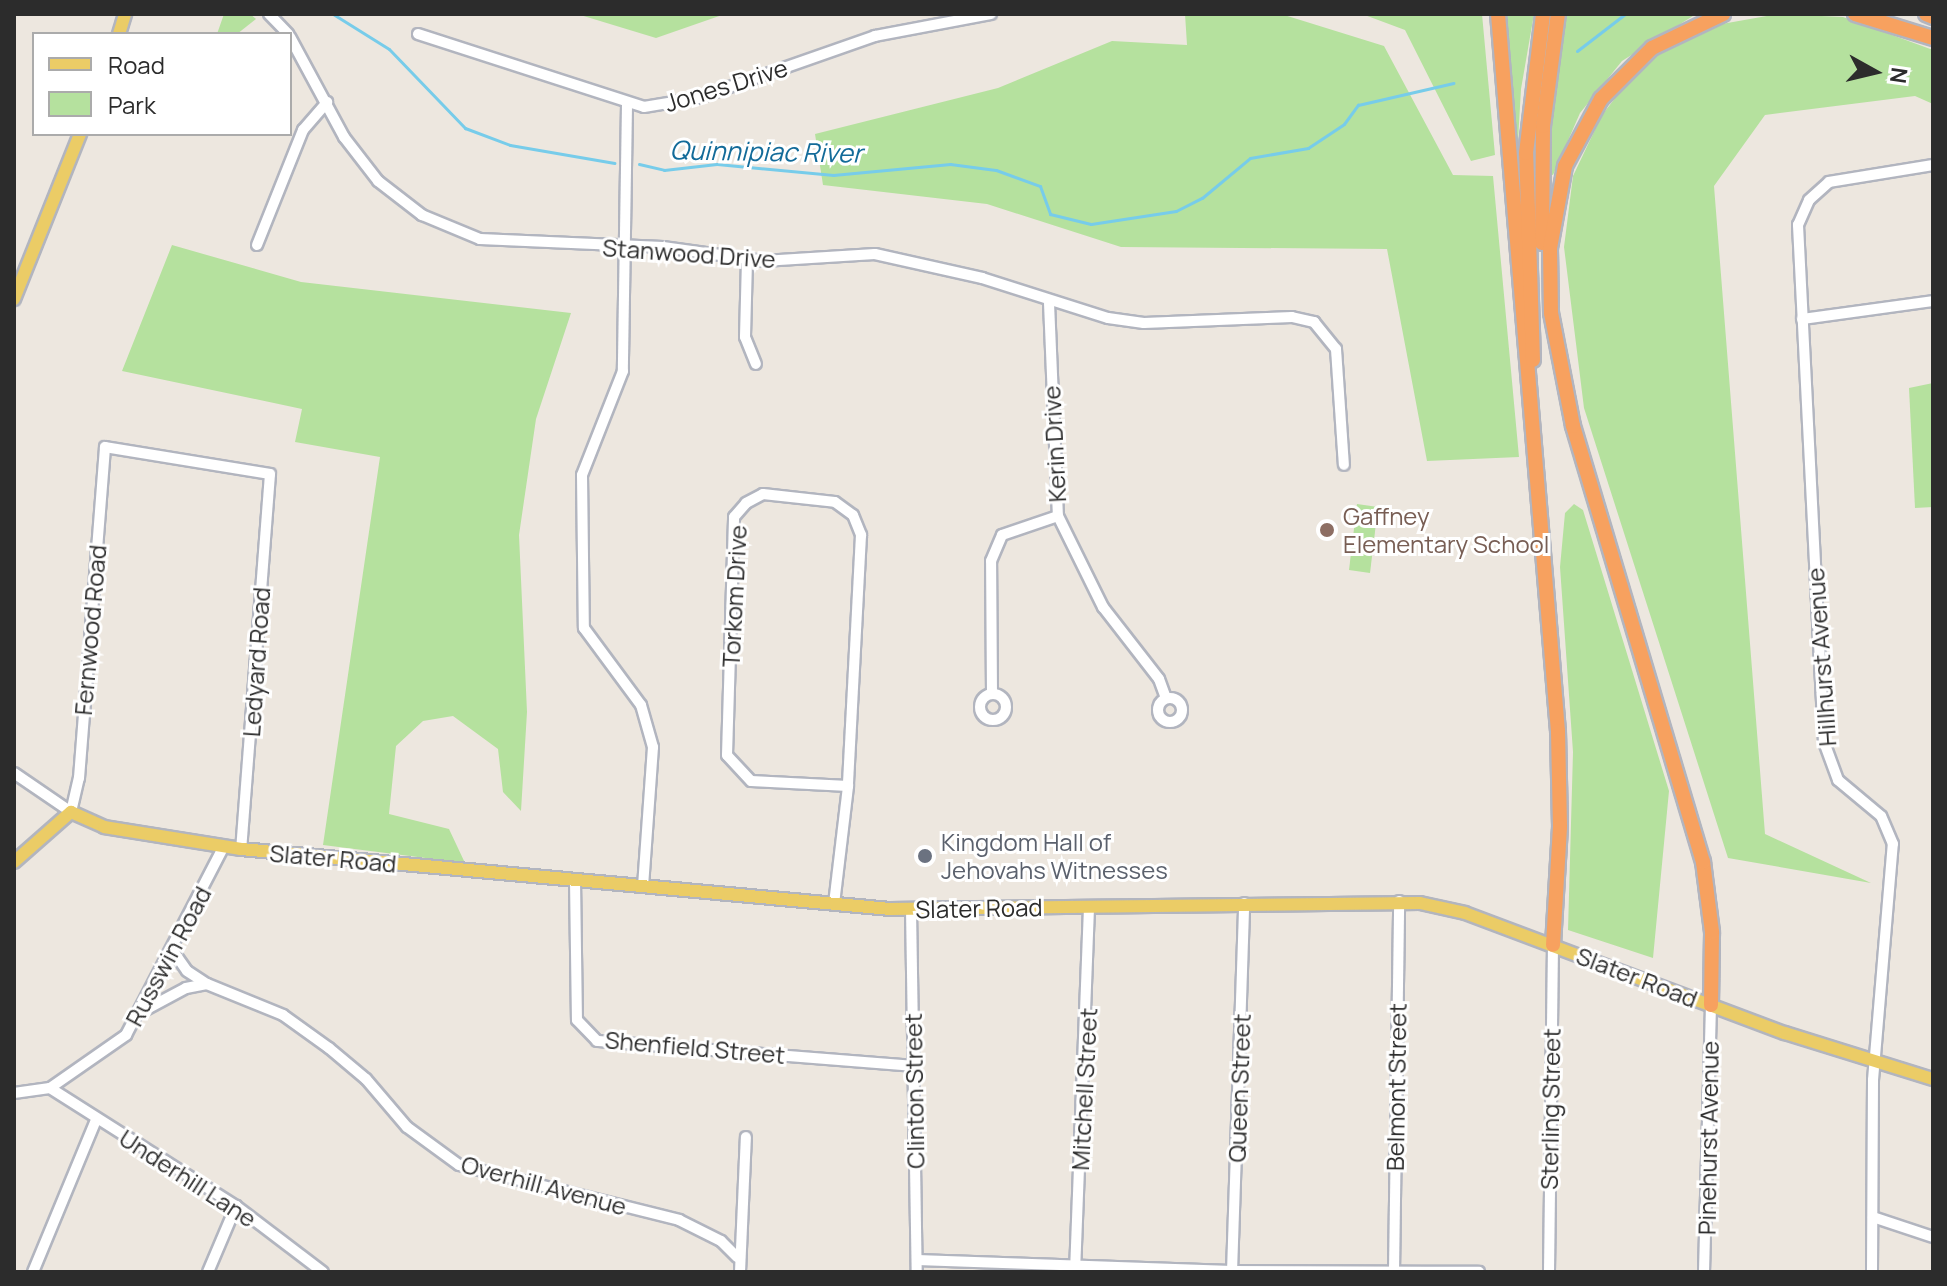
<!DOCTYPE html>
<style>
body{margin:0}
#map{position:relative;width:1947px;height:1286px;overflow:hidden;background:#ede7df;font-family:Manrope,sans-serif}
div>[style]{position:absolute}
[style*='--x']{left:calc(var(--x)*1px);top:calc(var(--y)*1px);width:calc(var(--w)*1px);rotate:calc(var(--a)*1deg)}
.green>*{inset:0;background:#b5e19e}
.stream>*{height:3px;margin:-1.5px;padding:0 1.5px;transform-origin:1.5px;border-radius:1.5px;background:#77ccea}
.roads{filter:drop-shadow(2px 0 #b2b5bf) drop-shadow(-2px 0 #b2b5bf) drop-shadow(0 2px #b2b5bf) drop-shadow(0 -2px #b2b5bf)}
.minor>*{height:10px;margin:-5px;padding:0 5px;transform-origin:5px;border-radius:5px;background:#fff}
.minor>.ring{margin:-5px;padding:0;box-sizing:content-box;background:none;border:10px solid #fff;border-radius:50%}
.major>*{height:12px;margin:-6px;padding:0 6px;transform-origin:6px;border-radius:6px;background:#ebcc66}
.highway>*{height:14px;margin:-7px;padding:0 7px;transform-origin:7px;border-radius:7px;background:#f7a15f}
.dots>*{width:22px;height:22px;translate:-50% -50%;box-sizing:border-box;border:4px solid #fff;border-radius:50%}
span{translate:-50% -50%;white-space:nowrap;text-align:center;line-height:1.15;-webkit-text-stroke:6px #fff;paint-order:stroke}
.street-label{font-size:24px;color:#2c2c2c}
.education-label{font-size:24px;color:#785e54}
.left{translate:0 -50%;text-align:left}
.worship-label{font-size:24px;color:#5b616d}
.water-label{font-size:26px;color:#136b99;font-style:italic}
.frame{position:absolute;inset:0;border:16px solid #2c2c2c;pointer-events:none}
.legend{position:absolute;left:32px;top:32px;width:260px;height:104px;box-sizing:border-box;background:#fff;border:2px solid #ababab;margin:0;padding:10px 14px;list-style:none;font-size:24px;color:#2c2c2c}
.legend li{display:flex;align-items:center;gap:16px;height:40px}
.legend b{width:40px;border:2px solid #ababab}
.north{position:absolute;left:1835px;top:32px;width:80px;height:80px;-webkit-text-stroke:6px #fff;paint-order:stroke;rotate:98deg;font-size:22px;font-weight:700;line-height:32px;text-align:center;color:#2c2c2c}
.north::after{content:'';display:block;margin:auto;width:28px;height:36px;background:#2c2c2c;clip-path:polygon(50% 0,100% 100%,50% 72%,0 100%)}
</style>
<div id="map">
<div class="green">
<div style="clip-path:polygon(224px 14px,250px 14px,256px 19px,237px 34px,217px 34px)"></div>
<div style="clip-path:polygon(577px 14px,725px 14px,656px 38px)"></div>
<div style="clip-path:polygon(1185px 14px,1281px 14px,1384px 46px,1453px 175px,1493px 176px,1519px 457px,1427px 461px,1387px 249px,1121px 247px,987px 204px,823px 185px,815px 134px,998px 88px,1112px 41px,1187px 45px)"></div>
<div style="clip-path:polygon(1362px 14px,1482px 14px,1495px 155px,1471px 161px,1405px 30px)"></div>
<div style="clip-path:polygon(1506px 14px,1534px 14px,1521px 89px,1516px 176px)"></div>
<div style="clip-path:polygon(1566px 14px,1696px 14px,1622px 61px,1580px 113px,1553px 175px,1549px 174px,1550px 134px)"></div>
<div style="clip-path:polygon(1778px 14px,1843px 17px,1933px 50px,1933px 104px,1915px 96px,1765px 115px,1714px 186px,1765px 834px,1871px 883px,1728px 858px,1584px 408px,1564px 247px,1573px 176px,1602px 115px,1644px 61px,1705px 27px)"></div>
<div style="clip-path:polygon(172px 245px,301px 282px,571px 313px,536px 419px,519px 535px,527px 712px,521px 811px,503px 792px,498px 749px,453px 716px,423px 721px,396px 746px,389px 814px,449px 829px,465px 863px,323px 845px,380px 457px,295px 442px,302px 409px,122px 371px)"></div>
<div style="clip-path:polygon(1933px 383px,1933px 507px,1915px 508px,1909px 388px)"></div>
<div style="clip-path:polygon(1357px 504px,1378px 507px,1370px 573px,1349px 570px)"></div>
<div style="clip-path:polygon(1574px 504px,1583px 510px,1669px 791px,1653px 958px,1568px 930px,1573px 752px,1560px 567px,1565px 513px)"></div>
</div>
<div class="stream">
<div style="--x:333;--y:14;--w:66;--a:32"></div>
<div style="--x:389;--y:49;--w:110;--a:46.1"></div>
<div style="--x:465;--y:128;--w:48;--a:20.7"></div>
<div style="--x:510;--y:145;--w:106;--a:9.8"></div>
<div style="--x:1577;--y:51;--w:61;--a:-37.6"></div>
<div style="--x:639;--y:164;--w:26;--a:13"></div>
<div style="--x:664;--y:170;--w:53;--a:-6.5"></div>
<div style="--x:717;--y:164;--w:117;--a:5.4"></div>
<div style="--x:833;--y:175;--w:118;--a:-5.4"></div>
<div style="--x:950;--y:164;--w:46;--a:7.4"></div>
<div style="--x:996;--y:170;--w:47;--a:20"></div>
<div style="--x:1040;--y:186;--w:30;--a:70"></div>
<div style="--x:1050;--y:214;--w:42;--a:13.7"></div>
<div style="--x:1091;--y:224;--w:86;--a:-8.7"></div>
<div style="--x:1176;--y:211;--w:29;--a:-27"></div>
<div style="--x:1202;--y:198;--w:62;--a:-39.8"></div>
<div style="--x:1250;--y:158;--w:59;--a:-9.8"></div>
<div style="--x:1308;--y:148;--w:43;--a:-33.7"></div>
<div style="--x:1344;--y:124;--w:24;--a:-54"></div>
<div style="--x:1358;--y:105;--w:98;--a:-13"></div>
</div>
<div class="roads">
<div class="minor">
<div style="--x:269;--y:14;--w:28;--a:46"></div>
<div style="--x:418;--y:34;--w:237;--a:17.9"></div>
<div style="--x:644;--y:107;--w:55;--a:-9.5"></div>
<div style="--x:698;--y:98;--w:188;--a:-19.3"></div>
<div style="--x:875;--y:36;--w:118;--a:-10.7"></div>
<div style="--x:290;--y:37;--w:114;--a:61.6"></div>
<div style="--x:344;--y:137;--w:56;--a:52.3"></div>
<div style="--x:378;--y:181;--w:56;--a:37.7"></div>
<div style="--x:422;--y:215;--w:63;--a:22.5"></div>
<div style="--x:480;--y:239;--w:183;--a:2.5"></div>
<div style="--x:663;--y:247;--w:101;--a:8"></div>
<div style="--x:763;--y:261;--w:112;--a:-3.6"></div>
<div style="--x:875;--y:254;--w:110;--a:12.6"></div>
<div style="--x:982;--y:278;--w:132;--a:17.6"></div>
<div style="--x:1108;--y:318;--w:36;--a:8"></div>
<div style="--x:1144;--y:323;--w:148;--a:-2.3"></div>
<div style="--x:1292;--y:317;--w:23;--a:13"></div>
<div style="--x:1314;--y:322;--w:35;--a:51"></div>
<div style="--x:1336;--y:349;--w:116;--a:86.1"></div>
<div style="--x:627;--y:105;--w:266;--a:90.9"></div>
<div style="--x:623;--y:371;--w:112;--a:111.5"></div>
<div style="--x:582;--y:475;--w:153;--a:89.3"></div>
<div style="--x:584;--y:628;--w:96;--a:53.5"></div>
<div style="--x:641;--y:705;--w:44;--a:74.1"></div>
<div style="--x:653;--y:747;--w:140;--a:94.1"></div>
<div style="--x:257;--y:245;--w:124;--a:-68.2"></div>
<div style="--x:303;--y:130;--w:37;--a:-49"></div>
<div style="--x:747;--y:260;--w:77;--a:91.5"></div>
<div style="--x:745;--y:337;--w:29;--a:68"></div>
<div style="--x:1049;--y:303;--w:213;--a:87.6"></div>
<div style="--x:1058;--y:516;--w:102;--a:63.7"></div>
<div style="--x:1103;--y:607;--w:91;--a:52.1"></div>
<div style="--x:1159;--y:679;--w:20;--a:70"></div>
<div style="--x:1802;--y:319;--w:132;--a:-7.8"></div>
<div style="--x:763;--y:494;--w:72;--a:6.3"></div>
<div style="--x:835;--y:502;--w:22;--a:36"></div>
<div style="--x:853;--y:515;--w:22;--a:68"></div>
<div style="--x:861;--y:535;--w:251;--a:93"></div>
<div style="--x:848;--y:786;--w:97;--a:-177"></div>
<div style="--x:751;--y:781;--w:35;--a:-133"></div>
<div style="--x:727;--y:755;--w:238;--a:-88.3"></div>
<div style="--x:734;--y:517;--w:18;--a:-49"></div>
<div style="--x:746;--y:503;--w:19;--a:-28"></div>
<div style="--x:992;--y:694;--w:133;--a:-90.4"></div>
<div style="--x:991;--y:561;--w:28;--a:-67"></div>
<div style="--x:1002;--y:535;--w:59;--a:-18.7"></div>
<div class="ring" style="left:980px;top:694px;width:16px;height:16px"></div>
<div class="ring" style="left:1158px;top:698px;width:14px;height:14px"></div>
<div style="--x:14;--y:773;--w:69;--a:34.4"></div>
<div style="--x:71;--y:812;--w:35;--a:-77"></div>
<div style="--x:79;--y:778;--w:332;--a:-85.5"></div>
<div style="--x:105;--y:447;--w:167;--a:9.3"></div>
<div style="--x:270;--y:474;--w:376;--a:94.4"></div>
<div style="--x:575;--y:880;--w:140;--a:89.2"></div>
<div style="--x:577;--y:1020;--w:29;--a:46"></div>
<div style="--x:597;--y:1041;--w:317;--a:4.5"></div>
<div style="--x:834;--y:904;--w:119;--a:-83.2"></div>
<div style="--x:911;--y:909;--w:363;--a:89.1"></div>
<div style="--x:173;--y:951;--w:24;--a:55"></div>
<div style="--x:187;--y:971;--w:24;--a:33"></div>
<div style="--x:207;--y:984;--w:82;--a:22.2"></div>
<div style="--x:283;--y:1015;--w:57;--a:35.7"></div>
<div style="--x:329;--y:1048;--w:48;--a:40"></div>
<div style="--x:366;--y:1079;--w:63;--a:49.5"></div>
<div style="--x:407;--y:1127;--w:64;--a:36.2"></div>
<div style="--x:459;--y:1165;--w:227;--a:14"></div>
<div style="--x:679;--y:1220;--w:47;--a:26.6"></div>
<div style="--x:721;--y:1241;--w:23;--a:45"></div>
<div style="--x:143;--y:1011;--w:49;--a:-28.1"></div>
<div style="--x:186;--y:988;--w:21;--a:-11"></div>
<div style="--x:50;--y:1088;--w:220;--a:32.4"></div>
<div style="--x:236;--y:1206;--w:109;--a:37.2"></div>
<div style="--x:14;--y:1093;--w:36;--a:-8"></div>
<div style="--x:50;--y:1088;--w:93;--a:-34.9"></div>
<div style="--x:126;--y:1035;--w:213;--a:-62.6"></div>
<div style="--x:1873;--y:1217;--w:63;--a:18.4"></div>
<div style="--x:917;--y:1260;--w:315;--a:2"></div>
<div style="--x:1232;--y:1271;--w:247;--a:0.2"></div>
<div style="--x:33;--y:1272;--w:165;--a:-67.5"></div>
<div style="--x:208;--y:1272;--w:72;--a:-67"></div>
<div style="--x:740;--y:1272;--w:135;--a:-87.5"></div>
<div style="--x:1075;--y:1272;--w:366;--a:-87.8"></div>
<div style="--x:1232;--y:1272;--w:369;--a:-88.1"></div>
<div style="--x:1394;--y:1272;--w:371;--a:-89.2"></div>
<div style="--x:1549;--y:1272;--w:327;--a:-89.3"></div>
<div style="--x:1704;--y:1272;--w:267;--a:-88.5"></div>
<div style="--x:1872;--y:1272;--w:192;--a:-89.7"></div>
<div style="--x:1873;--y:1080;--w:237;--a:-85.2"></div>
<div style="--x:1893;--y:844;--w:30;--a:-113"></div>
<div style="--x:1881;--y:816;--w:56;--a:-140.1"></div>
<div style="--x:1838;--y:780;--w:40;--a:-110.2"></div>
<div style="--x:1824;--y:742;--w:518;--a:-92.88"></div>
<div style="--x:1798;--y:225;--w:27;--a:-66"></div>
<div style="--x:1809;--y:200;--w:27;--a:-42"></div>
<div style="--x:1829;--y:182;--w:105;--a:-9.3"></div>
</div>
<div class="major">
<div style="--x:119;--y:34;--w:21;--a:-73"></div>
<div style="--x:14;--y:299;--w:178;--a:-68.2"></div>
<div style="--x:14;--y:862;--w:76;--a:-41.3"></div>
<div style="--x:71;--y:812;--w:36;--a:24"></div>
<div style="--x:104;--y:827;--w:139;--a:9.1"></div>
<div style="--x:241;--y:849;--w:652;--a:5.28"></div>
<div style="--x:890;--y:909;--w:530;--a:-0.65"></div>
<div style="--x:1420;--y:903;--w:46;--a:12.5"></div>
<div style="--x:1465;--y:913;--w:342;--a:20.6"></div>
<div style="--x:1785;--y:1033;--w:155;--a:17.3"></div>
</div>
<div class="highway">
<div style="--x:1498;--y:14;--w:720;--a:85.22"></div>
<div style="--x:1558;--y:731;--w:96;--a:88.8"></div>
<div style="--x:1560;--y:827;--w:118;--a:93.4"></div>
<div style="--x:1855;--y:14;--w:82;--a:17.1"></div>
<div style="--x:1926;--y:14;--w:8;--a:23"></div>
<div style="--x:1542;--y:243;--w:117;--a:-89.5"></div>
<div style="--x:1543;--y:126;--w:113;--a:-82.4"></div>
<div style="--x:1533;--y:360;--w:207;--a:-91.9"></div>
<div style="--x:1526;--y:153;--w:140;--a:-83"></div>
<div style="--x:1711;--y:1005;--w:73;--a:-89.2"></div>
<div style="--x:1712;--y:932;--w:71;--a:-97.3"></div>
<div style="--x:1703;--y:862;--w:455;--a:-106.6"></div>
<div style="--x:1573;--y:426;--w:115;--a:-101"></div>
<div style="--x:1551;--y:313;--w:65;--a:-90.9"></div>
<div style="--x:1550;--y:248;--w:83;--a:-79.6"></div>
<div style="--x:1565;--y:166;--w:76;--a:-61.8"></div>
<div style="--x:1601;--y:99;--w:72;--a:-45"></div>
<div style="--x:1652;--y:48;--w:79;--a:-25.6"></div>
</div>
</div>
<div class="dots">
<div style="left:1327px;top:530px;background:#8d6e63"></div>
<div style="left:925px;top:856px;background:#6b7280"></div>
</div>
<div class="street-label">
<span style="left:726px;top:85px;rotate:-17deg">Jones Drive</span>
<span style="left:689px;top:253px;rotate:4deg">Stanwood Drive</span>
<span style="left:1054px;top:444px;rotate:-93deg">Kerin Drive</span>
<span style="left:734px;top:596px;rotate:-87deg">Torkom Drive</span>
<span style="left:90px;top:630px;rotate:-85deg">Fernwood Road</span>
<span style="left:1821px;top:657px;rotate:-94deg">Hillhurst Avenue</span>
<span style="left:256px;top:662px;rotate:-86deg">Ledyard Road</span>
<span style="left:333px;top:858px;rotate:5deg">Slater Road</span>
<span style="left:979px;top:908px;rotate:-1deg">Slater Road</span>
<span style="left:168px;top:956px;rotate:-62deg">Russwin Road</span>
<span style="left:1637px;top:977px;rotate:21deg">Slater Road</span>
<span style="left:695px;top:1047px;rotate:5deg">Shenfield Street</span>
<span style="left:1396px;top:1087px;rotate:-89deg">Belmont Street</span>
<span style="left:1239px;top:1088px;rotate:-88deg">Queen Street</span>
<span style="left:1084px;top:1089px;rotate:-87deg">Mitchell Street</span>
<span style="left:914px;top:1091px;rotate:-91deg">Clinton Street</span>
<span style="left:1550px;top:1109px;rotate:-89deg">Sterling Street</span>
<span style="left:1708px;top:1138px;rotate:-89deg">Pinehurst Avenue</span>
<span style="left:188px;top:1178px;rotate:33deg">Underhill Lane</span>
<span style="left:544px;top:1185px;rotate:15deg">Overhill Avenue</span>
</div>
<div class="education-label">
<span class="left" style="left:1343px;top:530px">Gaffney<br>Elementary School</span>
</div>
<div class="worship-label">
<span class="left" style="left:941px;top:856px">Kingdom Hall of<br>Jehovahs Witnesses</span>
</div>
<div class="water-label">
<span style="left:766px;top:152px;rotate:1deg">Quinnipiac River</span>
</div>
<div class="frame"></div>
<ul class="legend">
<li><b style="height:10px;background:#ebcc66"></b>Road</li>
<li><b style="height:22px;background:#b5e19e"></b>Park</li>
</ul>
<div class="north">N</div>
</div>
